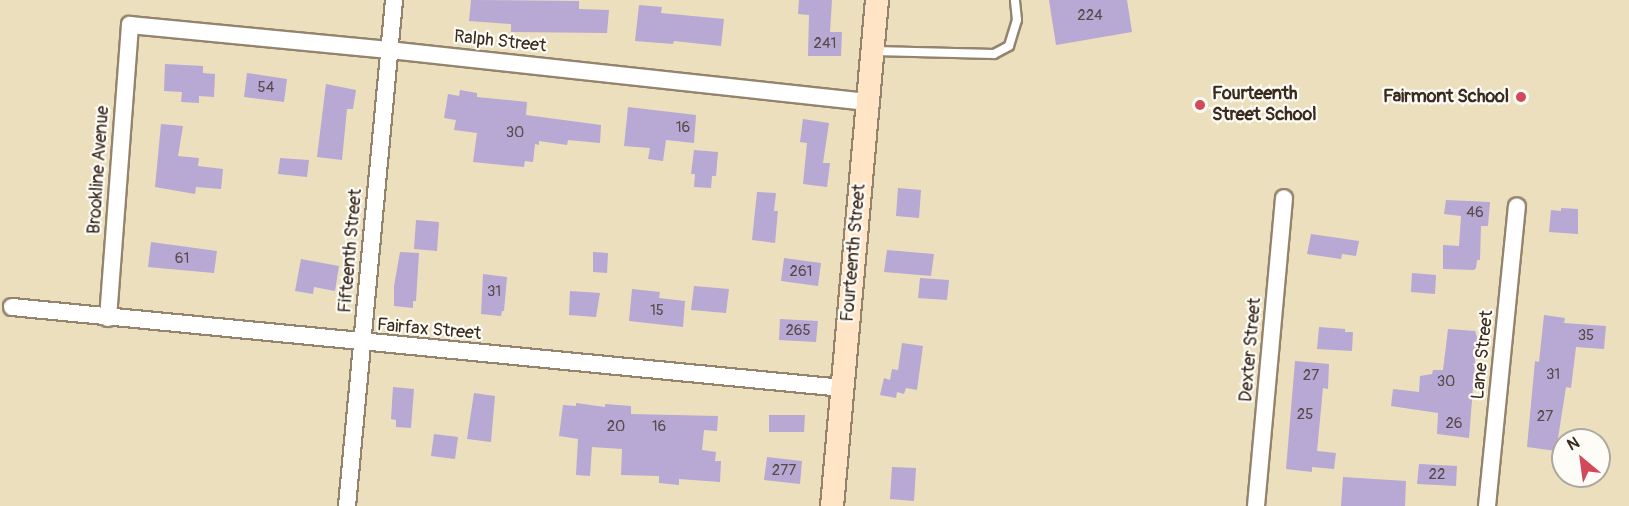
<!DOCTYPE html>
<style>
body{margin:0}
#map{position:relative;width:1629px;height:506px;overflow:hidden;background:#ecdfbe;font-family:Pangolin,sans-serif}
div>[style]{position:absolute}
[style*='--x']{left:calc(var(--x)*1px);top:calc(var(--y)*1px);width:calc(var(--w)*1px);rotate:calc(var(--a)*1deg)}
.building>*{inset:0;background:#b7a8d4}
.roads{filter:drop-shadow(2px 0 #94846e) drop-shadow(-2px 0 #94846e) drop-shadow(0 2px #94846e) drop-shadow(0 -2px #94846e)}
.lane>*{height:8px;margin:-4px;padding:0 4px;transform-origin:4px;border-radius:4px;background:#fff}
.street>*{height:16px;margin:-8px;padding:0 8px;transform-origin:8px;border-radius:8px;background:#fff}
.secondary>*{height:22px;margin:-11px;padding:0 11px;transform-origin:11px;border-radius:11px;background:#ffe4c6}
.dots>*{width:16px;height:16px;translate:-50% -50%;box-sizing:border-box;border:3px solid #fdfcf7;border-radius:50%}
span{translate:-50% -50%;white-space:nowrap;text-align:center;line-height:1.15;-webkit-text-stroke:4.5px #fdfcf7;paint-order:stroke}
.number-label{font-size:15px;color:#5a4a4c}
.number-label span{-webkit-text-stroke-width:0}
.street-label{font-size:18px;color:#3b2a1e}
.poi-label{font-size:18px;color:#3b2a1e;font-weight:700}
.left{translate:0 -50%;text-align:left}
.right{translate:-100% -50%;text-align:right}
.north{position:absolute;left:1551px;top:428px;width:60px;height:60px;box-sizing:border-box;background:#fdfcf7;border:2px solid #afa8a0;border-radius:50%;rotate:331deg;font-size:16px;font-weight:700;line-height:24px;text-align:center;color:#3b2a1e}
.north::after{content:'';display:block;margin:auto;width:21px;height:27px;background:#d1495b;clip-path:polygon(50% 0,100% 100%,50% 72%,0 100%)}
</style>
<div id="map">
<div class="building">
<div style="clip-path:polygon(471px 0,579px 1px,579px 9px,609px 10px,607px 33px,511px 32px,511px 24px,469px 21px)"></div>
<div style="clip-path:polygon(799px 0,832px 0,830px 32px,842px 32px,841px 56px,808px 56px,809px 15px,798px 14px)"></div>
<div style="clip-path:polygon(1049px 0,1127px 0,1132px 32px,1056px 45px)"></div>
<div style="clip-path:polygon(639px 5px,662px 7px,661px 13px,724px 19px,721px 46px,674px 41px,673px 44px,635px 41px)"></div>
<div style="clip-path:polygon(165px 64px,203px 66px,203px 73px,215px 74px,214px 97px,199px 96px,199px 103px,181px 102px,182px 92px,164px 91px)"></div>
<div style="clip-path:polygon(247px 73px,287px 79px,284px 102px,244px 97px)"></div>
<div style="clip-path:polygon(326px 84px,356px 90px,353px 109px,347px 109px,342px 160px,317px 157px)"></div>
<div style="clip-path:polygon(460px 90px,477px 93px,477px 97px,527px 102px,526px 115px,601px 125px,600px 143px,568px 140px,567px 145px,539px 141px,539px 145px,535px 144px,533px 162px,525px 161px,524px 167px,473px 162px,477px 133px,454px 130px,456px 120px,444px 118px,448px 94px,459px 96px)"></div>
<div style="clip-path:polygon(628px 107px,696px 115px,694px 143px,666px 140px,663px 161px,648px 159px,650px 148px,624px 146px)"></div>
<div style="clip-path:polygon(803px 119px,829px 123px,823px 163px,830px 163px,827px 187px,803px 184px,807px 143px,800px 142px)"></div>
<div style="clip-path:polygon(161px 124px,183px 126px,178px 156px,199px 158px,198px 166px,223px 169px,221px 189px,196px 187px,195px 194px,155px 187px)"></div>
<div style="clip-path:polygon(694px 150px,718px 152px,716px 176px,712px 176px,711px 188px,694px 187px,695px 174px,691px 174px)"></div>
<div style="clip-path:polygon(280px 158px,309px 160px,307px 177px,278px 174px)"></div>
<div style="clip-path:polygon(898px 188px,921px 190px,919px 218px,896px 216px)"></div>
<div style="clip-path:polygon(757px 192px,776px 193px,774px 211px,778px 211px,775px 243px,752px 240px)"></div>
<div style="clip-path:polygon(1446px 200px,1490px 202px,1488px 226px,1481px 226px,1480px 260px,1477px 260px,1476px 268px,1474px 270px,1443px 269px,1443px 245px,1459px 246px,1461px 216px,1444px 214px)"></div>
<div style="clip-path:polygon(1561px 208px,1578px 209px,1578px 234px,1549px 232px,1551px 210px,1561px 211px)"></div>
<div style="clip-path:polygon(416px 220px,439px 222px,437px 251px,414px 249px)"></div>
<div style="clip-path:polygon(1311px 234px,1359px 241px,1356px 256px,1342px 254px,1341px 259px,1307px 254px)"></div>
<div style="clip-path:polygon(151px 242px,217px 251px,214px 273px,148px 267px)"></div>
<div style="clip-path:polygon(887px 250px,934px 254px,931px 276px,884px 272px)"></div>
<div style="clip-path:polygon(400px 252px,419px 253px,416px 301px,413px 301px,413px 308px,394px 306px,394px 286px)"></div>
<div style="clip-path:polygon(593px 252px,608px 253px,607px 273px,593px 272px)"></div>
<div style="clip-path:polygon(784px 258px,821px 263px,818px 286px,781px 281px)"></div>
<div style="clip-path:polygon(301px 259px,339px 266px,335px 291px,314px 287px,313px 294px,295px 291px)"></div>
<div style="clip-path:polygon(1412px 273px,1436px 275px,1435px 294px,1411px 292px)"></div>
<div style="clip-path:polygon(483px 274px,507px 277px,504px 311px,502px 311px,501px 316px,481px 314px)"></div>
<div style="clip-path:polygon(920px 278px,949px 280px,947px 300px,918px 298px)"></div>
<div style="clip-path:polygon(694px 286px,729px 289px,726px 313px,691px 310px)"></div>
<div style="clip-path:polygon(632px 289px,660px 292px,659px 298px,685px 301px,683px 327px,629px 321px)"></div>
<div style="clip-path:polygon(570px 291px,600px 293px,596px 317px,569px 315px)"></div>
<div style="clip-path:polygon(1544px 315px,1565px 318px,1564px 323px,1606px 326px,1604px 349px,1576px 347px,1571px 388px,1566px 387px,1556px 451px,1527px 447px,1535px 361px,1539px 362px)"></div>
<div style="clip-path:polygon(780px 319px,818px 321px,816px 342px,779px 340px)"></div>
<div style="clip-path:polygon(1319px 327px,1345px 329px,1345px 332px,1353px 332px,1352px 351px,1317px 349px)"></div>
<div style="clip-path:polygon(1448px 329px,1475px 331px,1477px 337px,1469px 438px,1437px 434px,1438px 413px,1391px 406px,1393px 389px,1419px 392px,1420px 376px,1432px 374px,1433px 370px,1443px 370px)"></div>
<div style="clip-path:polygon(902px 343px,923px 346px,917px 390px,906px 388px,904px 394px,897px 392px,896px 398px,880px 395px,884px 378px,890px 380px,892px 369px,898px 370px)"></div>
<div style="clip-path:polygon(1295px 361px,1329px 364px,1328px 389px,1323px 388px,1317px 451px,1336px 453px,1334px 469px,1312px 467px,1312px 472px,1286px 469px)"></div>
<div style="clip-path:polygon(393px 387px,414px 389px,411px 428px,396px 427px,396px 420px,391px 419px)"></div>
<div style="clip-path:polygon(474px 393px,495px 396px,491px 442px,467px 439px)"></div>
<div style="clip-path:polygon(576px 403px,605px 407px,605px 404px,631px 406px,631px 414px,718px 416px,717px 431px,704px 430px,702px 450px,716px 452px,715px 461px,721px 461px,720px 482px,679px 479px,679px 485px,659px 483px,659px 476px,621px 475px,622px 449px,592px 447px,590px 476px,576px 475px,578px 439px,559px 436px,563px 405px,576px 406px)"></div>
<div style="clip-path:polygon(769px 415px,805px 415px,804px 432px,769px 432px)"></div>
<div style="clip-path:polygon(434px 434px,458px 437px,455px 459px,431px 456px)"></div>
<div style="clip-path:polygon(767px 457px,802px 461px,800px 484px,764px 480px)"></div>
<div style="clip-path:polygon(1419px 464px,1457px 466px,1456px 486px,1417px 484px)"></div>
<div style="clip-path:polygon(892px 467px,916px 468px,914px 501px,890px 499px)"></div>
<div style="clip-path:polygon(1343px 477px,1406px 481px,1405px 506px,1341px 506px)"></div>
</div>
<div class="roads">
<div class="lane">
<div style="--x:875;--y:51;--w:119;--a:1.4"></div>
<div style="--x:994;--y:54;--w:17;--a:-28"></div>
<div style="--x:1009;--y:46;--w:27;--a:-73"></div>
<div style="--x:1017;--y:20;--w:20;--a:-96"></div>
</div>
<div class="street">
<div style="--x:12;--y:307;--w:835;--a:5.57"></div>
<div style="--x:108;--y:318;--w:294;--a:-85.7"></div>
<div style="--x:130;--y:25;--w:260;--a:5.5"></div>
<div style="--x:389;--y:50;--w:480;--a:6.2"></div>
<div style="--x:347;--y:506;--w:508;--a:-84.69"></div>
<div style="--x:1256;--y:506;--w:309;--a:-84.8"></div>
<div style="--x:1487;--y:506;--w:301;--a:-84.3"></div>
</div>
<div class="secondary">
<div style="--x:832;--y:506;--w:508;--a:-84.92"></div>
</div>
</div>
<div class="dots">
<div style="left:1521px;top:97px;background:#d1495b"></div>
<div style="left:1200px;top:105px;background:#d1495b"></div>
</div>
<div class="number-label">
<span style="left:1090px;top:16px">224</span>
<span style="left:825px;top:44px">241</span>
<span style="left:266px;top:88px">54</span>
<span style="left:683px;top:128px">16</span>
<span style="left:515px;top:133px">30</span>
<span style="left:1475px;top:213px">46</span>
<span style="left:182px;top:259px">61</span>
<span style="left:801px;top:272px">261</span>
<span style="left:494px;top:292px">31</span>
<span style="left:657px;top:311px">15</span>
<span style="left:798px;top:331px">265</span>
<span style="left:1586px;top:336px">35</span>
<span style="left:1553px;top:375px">31</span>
<span style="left:1311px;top:376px">27</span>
<span style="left:1446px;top:382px">30</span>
<span style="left:1305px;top:415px">25</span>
<span style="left:1545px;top:417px">27</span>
<span style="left:1454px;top:424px">26</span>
<span style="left:616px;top:427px">20</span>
<span style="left:659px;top:427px">16</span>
<span style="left:784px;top:471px">277</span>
<span style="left:1437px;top:475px">22</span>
</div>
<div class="street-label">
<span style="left:500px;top:42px;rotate:6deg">Ralph Street</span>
<span style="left:99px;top:170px;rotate:-86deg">Brookline Avenue</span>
<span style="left:351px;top:251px;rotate:-85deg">Fifteenth Street</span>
<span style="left:854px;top:253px;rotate:-85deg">Fourteenth Street</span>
<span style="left:429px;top:330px;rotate:5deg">Fairfax Street</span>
<span style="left:1251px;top:350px;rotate:-85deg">Dexter Street</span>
<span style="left:1483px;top:355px;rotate:-84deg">Lane Street</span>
</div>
<div class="poi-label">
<span class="left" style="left:1212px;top:105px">Fourteenth<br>Street School</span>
<span class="right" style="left:1509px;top:97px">Fairmont School</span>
</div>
<div class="north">N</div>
</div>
